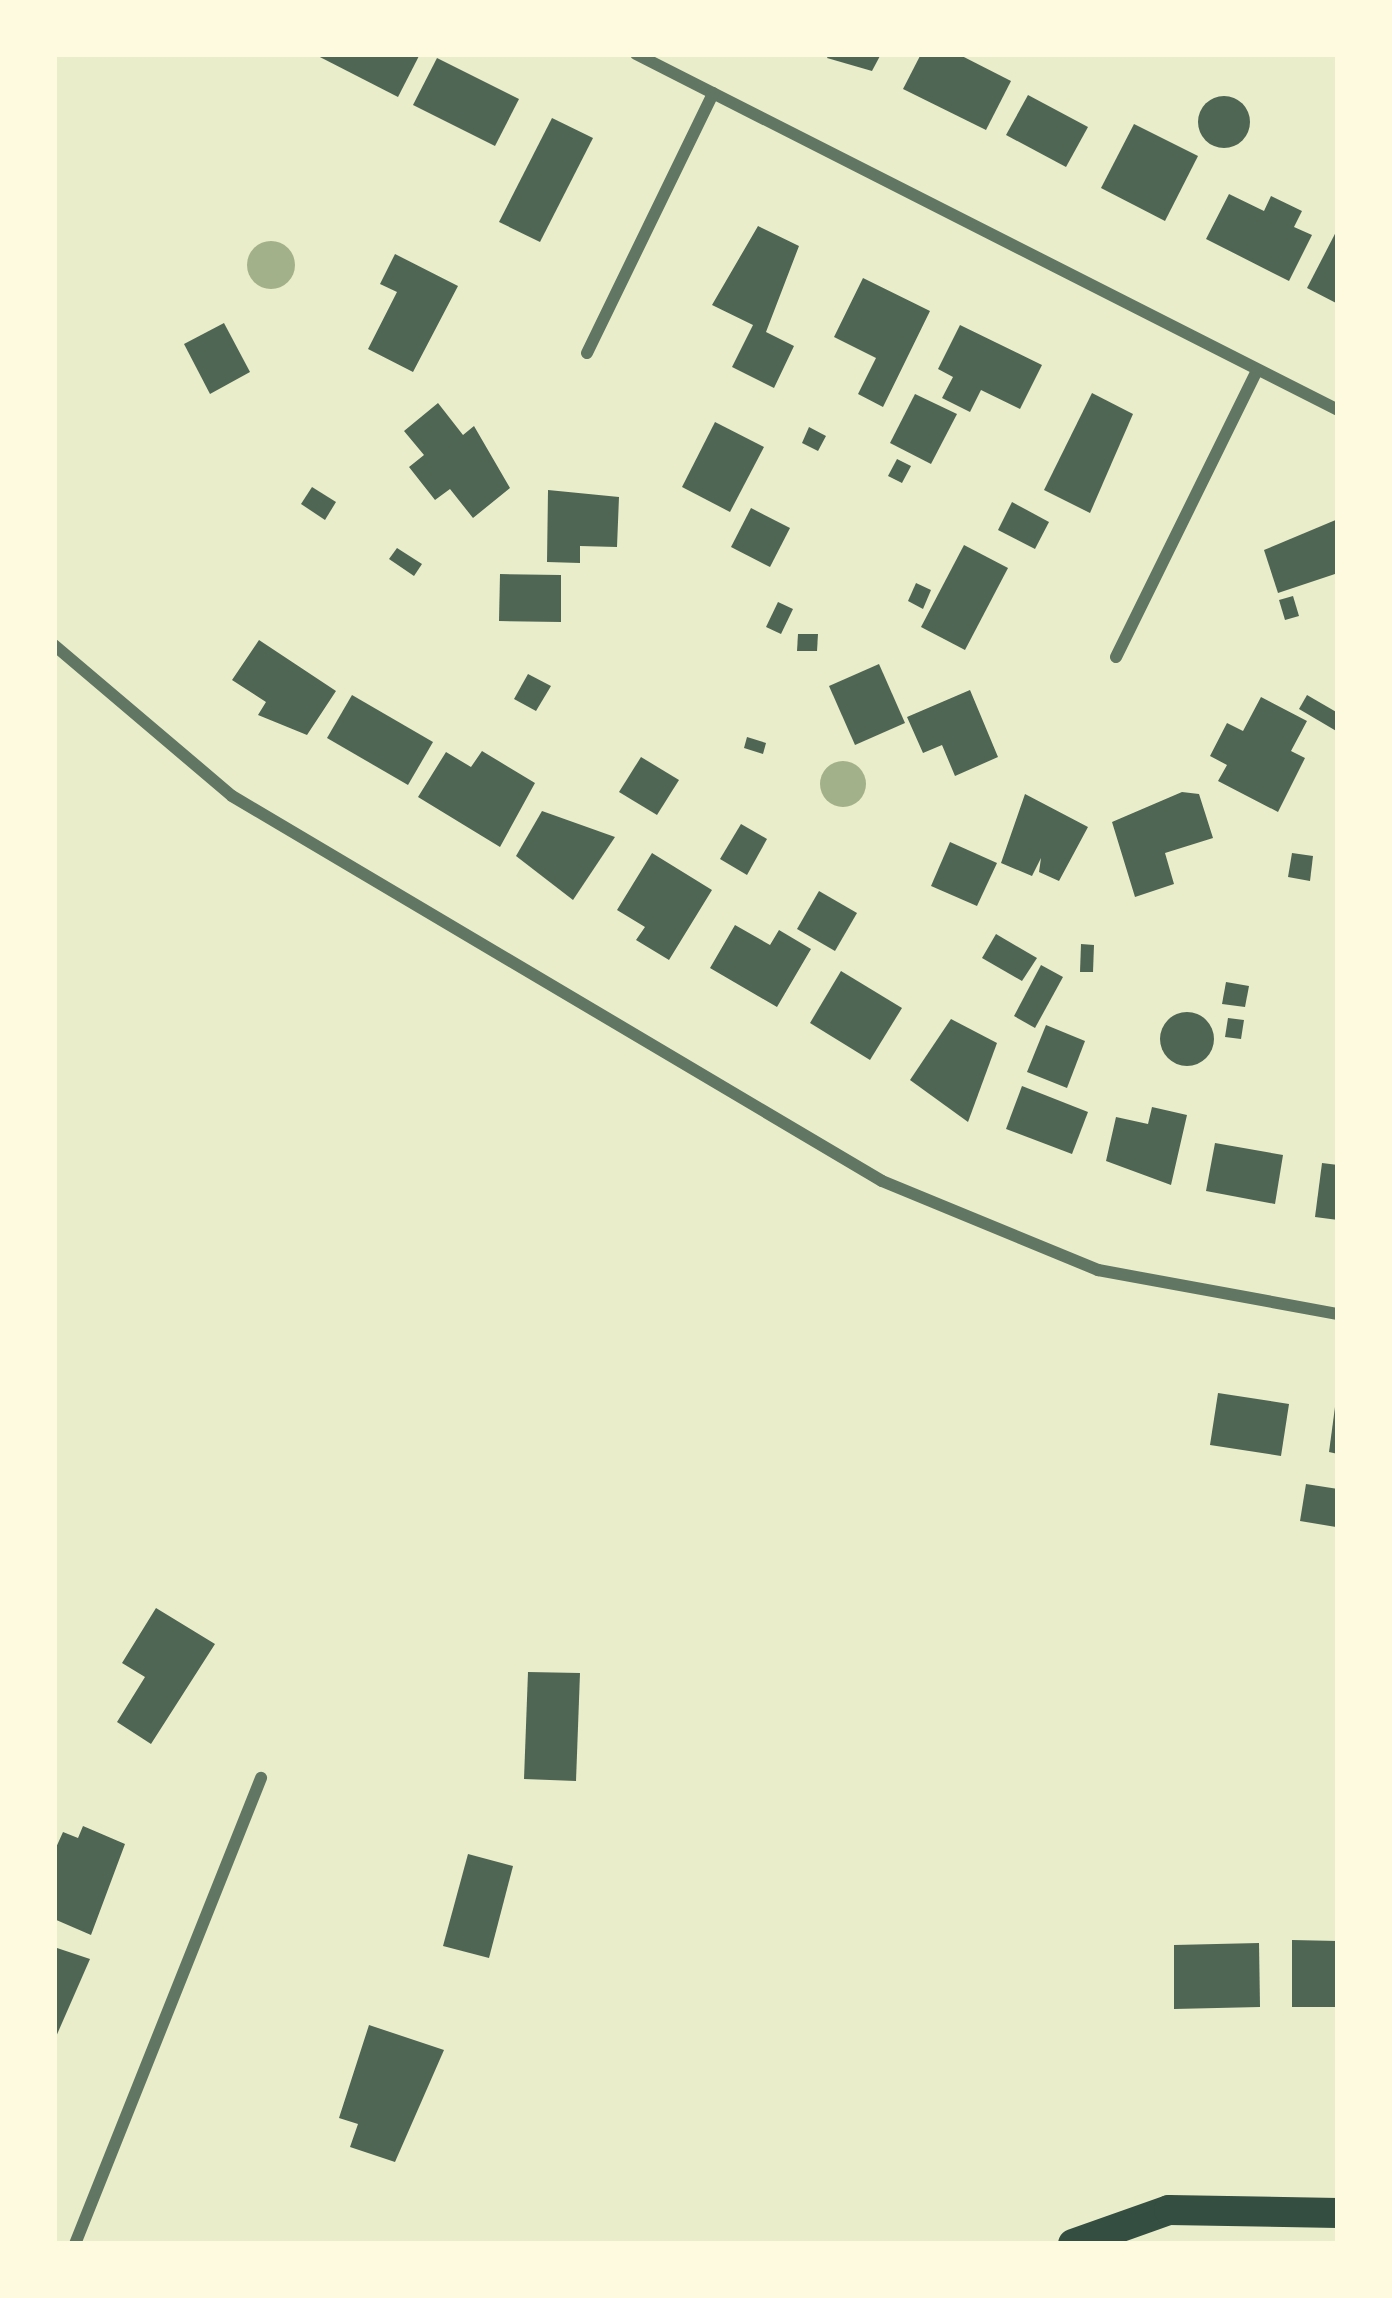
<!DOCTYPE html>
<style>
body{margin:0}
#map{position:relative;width:1392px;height:2298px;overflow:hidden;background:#e9edc9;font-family:"Exo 2",sans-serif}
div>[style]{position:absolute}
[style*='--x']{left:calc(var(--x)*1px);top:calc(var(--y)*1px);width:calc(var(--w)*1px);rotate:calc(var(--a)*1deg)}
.water>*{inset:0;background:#a3b18a}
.round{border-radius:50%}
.building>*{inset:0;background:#4f6655}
.minor>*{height:12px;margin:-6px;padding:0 6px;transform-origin:6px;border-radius:6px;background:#617663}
.primary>*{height:30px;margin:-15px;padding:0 15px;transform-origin:15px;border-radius:15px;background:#344e41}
span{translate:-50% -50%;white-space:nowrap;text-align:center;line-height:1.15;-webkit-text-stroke:9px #fefae0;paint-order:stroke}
.frame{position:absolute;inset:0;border:57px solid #fefae0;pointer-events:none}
</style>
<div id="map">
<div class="water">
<div class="round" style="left:247px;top:241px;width:48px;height:48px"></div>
<div class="round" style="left:820px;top:761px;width:46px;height:46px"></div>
</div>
<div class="building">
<div style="clip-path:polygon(314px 54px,420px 54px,398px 97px)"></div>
<div style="clip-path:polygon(881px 54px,872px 71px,827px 58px,829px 54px)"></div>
<div style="clip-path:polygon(921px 54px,958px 54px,1011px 81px,986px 130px,903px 89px)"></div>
<div style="clip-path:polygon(437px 58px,519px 99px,495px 146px,413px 105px)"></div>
<div style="clip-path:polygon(1028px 95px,1088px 127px,1066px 167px,1006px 135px)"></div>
<div class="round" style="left:1198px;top:96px;width:52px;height:52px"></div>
<div style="clip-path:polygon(552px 118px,593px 138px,540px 242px,499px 222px)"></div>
<div style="clip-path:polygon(1134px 124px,1198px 156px,1165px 221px,1101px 188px)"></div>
<div style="clip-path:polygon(1229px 194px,1264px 211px,1271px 196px,1302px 211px,1294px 227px,1312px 235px,1289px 281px,1206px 239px)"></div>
<div style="clip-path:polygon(758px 226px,799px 246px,766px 332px,794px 346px,774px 388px,732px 367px,753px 325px,712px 305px)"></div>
<div style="clip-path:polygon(1338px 228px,1338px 304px,1307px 288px)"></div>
<div style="clip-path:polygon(395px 254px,458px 286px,413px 372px,368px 349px,397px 292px,380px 284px)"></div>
<div style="clip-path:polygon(863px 278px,930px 311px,883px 407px,858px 394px,876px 358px,834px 337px)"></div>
<div style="clip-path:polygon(224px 323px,250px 372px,210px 394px,184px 344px)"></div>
<div style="clip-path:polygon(960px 325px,1042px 365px,1020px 409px,981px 390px,970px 412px,942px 398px,953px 377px,938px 369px)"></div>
<div style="clip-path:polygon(1092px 393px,1133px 414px,1090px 513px,1044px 490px)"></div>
<div style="clip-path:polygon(915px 394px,957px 414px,931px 464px,890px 443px)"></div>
<div style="clip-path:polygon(438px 403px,463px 435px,474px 426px,510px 488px,473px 518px,450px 489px,435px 500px,409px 467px,424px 455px,404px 431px)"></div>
<div style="clip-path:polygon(715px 422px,764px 447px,730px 512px,682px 487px)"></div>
<div style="clip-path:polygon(809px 427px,826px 436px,818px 451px,802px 443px)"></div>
<div style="clip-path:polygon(897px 459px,911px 466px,902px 483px,888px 476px)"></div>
<div style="clip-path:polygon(312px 487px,336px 502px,325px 520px,301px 504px)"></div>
<div style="clip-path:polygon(548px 490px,619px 497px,617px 547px,580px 546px,580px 563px,547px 562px)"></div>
<div style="clip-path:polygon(1012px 502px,1049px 522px,1035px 549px,998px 530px)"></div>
<div style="clip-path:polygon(751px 508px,790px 528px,770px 567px,731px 547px)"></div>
<div style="clip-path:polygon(1338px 519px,1338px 573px,1278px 593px,1264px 550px)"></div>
<div style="clip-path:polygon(964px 545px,1008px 568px,965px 650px,921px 627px)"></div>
<div style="clip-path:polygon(397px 548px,422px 564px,414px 576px,389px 559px)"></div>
<div style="clip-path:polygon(500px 574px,561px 575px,561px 622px,499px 621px)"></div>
<div style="clip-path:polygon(916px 583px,931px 590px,923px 609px,908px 601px)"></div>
<div style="clip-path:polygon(1293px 596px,1299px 616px,1285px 620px,1279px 600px)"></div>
<div style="clip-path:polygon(778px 602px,793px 609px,781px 634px,766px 627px)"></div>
<div style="clip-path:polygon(798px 634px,818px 634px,817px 651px,797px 651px)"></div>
<div style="clip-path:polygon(259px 640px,336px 691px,307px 735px,258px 715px,266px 702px,232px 680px)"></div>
<div style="clip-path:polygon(879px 664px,905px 723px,855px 745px,829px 686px)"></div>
<div style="clip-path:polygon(528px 674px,551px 686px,536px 711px,514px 699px)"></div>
<div style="clip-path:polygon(970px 690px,998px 757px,955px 776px,942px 745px,923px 753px,907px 717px)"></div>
<div style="clip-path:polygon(352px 695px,433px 742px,408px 785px,327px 738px)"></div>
<div style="clip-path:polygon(1307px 695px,1338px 713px,1338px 732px,1299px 709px)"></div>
<div style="clip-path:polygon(1261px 697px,1307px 721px,1291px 751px,1305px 758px,1278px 812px,1218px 781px,1227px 765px,1210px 756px,1227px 723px,1243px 731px)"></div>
<div style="clip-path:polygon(747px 737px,766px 743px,763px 754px,744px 748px)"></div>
<div style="clip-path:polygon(482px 751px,535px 783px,500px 847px,418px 797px,446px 752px,471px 767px)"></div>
<div style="clip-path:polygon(641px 757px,679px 780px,657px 815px,619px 792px)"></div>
<div style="clip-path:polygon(1182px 792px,1199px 794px,1213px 838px,1165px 853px,1174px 884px,1135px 897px,1112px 822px)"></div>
<div style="clip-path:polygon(1025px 794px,1088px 827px,1059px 881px,1039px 872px,1041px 858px,1032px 876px,1001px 863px)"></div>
<div style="clip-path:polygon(542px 811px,615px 837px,573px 900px,516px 856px)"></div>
<div style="clip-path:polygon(741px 824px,767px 839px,747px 875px,720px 859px)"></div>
<div style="clip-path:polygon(950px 842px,997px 863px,977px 906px,931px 886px)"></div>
<div style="clip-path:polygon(652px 853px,712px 890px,669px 960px,636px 940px,645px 927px,617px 910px)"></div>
<div style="clip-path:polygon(1292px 853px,1313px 856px,1310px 881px,1288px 877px)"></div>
<div style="clip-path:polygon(819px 891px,857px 913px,835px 951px,797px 929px)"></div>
<div style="clip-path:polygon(735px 925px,770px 945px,779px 930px,811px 949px,777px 1007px,710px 968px)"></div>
<div style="clip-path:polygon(996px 934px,1037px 958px,1022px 981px,982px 958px)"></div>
<div style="clip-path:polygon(1081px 944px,1094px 945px,1093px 972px,1080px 972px)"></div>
<div style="clip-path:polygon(1041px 965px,1063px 977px,1035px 1028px,1014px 1016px)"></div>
<div style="clip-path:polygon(841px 971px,902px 1008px,870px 1060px,810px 1023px)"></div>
<div style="clip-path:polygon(1226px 982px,1249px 986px,1245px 1007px,1222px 1004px)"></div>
<div class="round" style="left:1160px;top:1012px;width:54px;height:54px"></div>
<div style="clip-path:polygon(1228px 1018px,1244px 1020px,1241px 1039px,1225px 1037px)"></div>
<div style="clip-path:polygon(951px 1019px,997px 1043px,968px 1122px,910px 1080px)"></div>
<div style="clip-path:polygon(1046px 1025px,1085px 1041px,1067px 1088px,1027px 1072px)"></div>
<div style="clip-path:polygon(1022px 1086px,1088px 1112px,1072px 1154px,1006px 1129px)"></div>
<div style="clip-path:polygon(1152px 1107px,1187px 1115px,1171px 1185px,1106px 1161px,1116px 1117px,1148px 1124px)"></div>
<div style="clip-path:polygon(1215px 1143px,1283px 1155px,1275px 1204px,1206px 1191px)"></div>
<div style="clip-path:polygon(1322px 1163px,1338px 1165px,1338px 1220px,1315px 1217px)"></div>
<div style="clip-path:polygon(1218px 1393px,1289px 1404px,1281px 1456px,1210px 1445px)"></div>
<div style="clip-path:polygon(1335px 1407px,1338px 1407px,1338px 1454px,1329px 1452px)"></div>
<div style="clip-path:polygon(1306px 1484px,1338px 1489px,1336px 1527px,1300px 1521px)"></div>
<div style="clip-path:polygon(156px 1608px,215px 1644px,151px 1744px,117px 1722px,145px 1677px,122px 1663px)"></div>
<div style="clip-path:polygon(528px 1672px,580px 1673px,576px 1781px,524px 1779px)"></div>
<div style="clip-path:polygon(83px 1826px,125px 1844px,91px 1935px,54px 1919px,54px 1852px,63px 1832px,78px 1838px)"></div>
<div style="clip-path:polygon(468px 1854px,513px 1866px,489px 1958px,443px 1946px)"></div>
<div style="clip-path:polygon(1292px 1940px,1338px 1941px,1338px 2007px,1292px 2007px)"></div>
<div style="clip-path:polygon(1259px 1943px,1260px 2007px,1174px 2009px,1174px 1945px)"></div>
<div style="clip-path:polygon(54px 1947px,90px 1959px,55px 2039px,54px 2039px)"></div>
<div style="clip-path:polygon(369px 2025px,444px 2050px,395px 2162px,350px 2147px,358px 2124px,339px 2118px)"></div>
</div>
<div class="minor">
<div style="--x:636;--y:54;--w:787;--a:26.89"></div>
<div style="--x:587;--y:353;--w:289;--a:-64.1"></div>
<div style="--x:54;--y:645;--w:233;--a:40.3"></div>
<div style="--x:232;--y:796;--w:755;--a:30.64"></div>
<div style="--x:882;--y:1181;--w:234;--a:22.4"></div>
<div style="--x:1098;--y:1270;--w:244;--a:10.4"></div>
<div style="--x:1116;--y:657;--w:320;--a:-63.8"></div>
<div style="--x:75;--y:2244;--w:502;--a:-68.24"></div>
</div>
<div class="primary">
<div style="--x:1073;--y:2244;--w:102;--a:-19.5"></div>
<div style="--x:1169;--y:2210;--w:169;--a:1"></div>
</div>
<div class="frame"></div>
</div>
